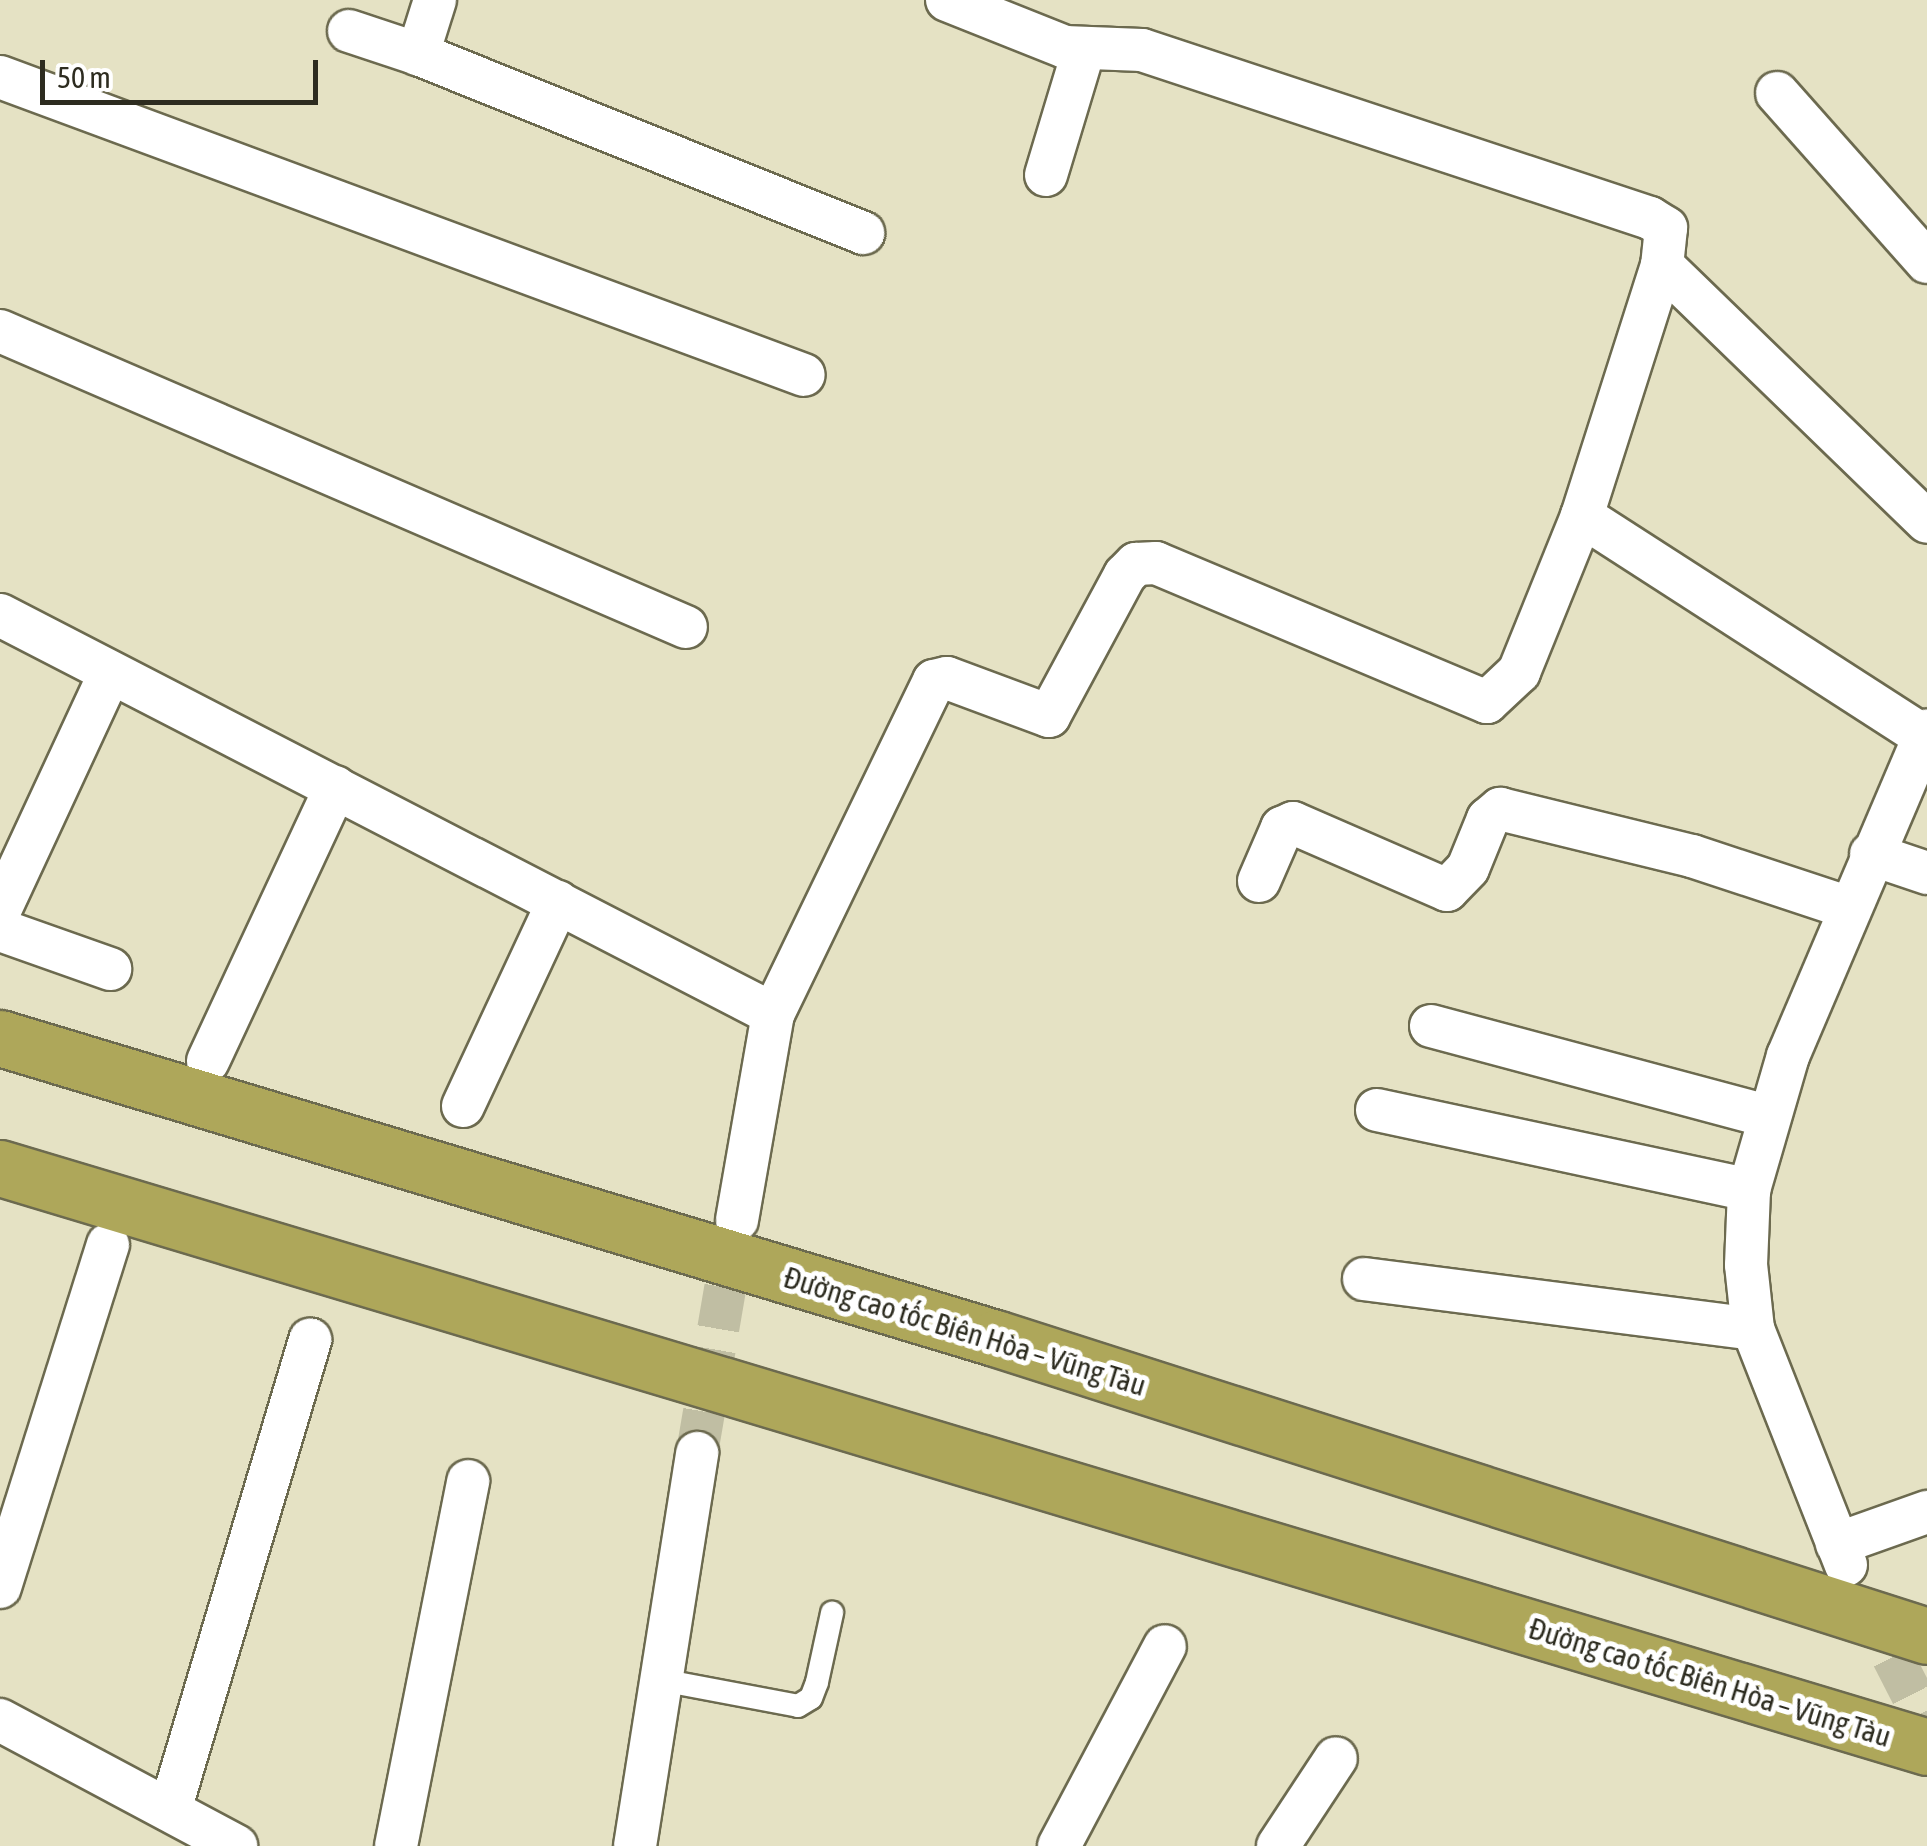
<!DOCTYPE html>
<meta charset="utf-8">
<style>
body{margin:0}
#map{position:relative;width:1927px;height:1846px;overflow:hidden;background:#e5e2c4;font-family:"Asap Condensed",sans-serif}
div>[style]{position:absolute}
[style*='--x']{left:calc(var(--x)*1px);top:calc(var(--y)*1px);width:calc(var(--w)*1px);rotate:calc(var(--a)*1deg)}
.minor-tunnel>*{height:42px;margin-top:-21px;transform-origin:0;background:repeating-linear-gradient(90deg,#c0bea3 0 42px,transparent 0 63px)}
.roads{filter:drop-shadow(2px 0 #6c6a4f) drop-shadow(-2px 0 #6c6a4f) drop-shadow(0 2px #6c6a4f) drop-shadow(0 -2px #6c6a4f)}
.service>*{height:22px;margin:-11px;padding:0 11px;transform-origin:11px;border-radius:11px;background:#fff}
.minor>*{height:42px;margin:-21px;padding:0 21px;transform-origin:21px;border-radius:21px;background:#fff}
.motorway>*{height:55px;margin:-27.5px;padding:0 27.5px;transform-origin:27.5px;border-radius:27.5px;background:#aea75a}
span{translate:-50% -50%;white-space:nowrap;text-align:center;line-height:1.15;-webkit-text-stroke:10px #fff;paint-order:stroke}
.street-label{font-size:30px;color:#2d2c20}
.scale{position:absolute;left:40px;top:60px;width:278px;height:45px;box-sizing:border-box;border:5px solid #2d2c20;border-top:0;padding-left:12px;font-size:30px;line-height:35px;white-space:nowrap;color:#2d2c20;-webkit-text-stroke:8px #fff;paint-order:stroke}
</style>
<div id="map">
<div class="minor-tunnel">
<div style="--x:697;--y:1453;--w:226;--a:-80.3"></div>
<div style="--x:1864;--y:1601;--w:138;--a:62.9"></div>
</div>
<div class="roads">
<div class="service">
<div style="--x:661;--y:1680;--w:139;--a:10.7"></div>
<div style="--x:798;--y:1706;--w:15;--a:-32"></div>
<div style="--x:811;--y:1698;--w:17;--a:-69"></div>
<div style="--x:817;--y:1682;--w:71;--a:-77.7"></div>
</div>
<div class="minor">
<div style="--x:435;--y:0;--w:57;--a:107.5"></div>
<div style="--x:418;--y:54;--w:480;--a:21.9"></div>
<div style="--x:947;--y:0;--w:127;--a:21.7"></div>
<div style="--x:1065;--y:47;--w:77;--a:2.2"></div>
<div style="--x:1142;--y:50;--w:535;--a:18.3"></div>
<div style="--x:1650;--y:218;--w:19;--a:32"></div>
<div style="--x:1666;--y:228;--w:37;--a:96"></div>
<div style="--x:349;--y:31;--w:73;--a:18.4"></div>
<div style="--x:0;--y:77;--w:857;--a:20.34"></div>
<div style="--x:1777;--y:93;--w:226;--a:48.4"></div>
<div style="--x:1046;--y:175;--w:132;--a:-73.2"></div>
<div style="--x:0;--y:331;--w:747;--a:23.34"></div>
<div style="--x:1582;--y:516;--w:410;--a:32.8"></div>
<div style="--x:0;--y:615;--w:870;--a:27.3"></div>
<div style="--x:1871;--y:854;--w:59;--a:18.7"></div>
<div style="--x:1259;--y:881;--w:58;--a:-66.5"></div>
<div style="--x:1282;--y:828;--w:12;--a:-24"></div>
<div style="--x:1293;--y:823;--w:168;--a:23.5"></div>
<div style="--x:1447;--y:890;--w:30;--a:-46"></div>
<div style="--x:1468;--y:868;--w:53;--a:-67.8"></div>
<div style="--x:1488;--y:819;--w:16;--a:-40"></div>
<div style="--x:1500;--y:809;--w:198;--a:13.8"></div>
<div style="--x:1692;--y:856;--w:165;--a:18.3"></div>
<div style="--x:0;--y:910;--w:261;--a:-65.1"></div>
<div style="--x:0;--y:930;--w:117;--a:19.5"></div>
<div style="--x:1431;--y:1026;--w:347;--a:15"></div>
<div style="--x:208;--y:1061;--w:302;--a:-65"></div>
<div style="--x:463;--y:1106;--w:225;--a:-65"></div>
<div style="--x:1377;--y:1110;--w:381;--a:12.1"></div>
<div style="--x:737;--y:1220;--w:209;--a:-80.1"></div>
<div style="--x:773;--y:1014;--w:370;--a:-64.2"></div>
<div style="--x:934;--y:681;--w:13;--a:-13"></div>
<div style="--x:947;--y:678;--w:109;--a:20.4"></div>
<div style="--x:1049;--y:716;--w:160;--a:-61.7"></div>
<div style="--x:1125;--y:575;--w:16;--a:-45"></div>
<div style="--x:1136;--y:564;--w:20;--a:-3"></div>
<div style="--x:1156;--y:563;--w:359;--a:22.8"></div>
<div style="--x:1487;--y:702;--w:44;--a:-43.2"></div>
<div style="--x:1519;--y:672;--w:168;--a:-68"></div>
<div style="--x:1582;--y:516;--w:263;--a:-72.3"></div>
<div style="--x:1662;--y:265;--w:369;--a:44.1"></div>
<div style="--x:1364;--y:1279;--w:392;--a:7.3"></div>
<div style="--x:1837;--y:1544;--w:96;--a:-19.6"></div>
<div style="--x:1846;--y:1565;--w:254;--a:-111.5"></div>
<div style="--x:1753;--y:1329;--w:64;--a:-96.2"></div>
<div style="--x:1746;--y:1265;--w:75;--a:-87.7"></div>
<div style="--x:1749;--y:1190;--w:140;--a:-73.8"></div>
<div style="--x:1788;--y:1056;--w:354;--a:-66.9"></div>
<div style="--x:0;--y:1587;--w:359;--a:-72.5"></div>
<div style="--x:0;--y:1720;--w:268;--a:28.1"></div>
<div style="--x:170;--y:1810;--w:491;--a:-73.4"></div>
<div style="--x:396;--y:1846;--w:372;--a:-78.8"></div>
<div style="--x:635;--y:1846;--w:398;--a:-81"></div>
<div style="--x:1059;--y:1846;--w:226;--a:-62.1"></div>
<div style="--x:1278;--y:1846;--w:105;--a:-56.6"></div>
</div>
<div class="motorway">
<div style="--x:0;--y:1038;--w:1039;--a:16.78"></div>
<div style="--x:995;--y:1338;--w:978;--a:17.73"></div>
<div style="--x:0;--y:1168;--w:2012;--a:16.72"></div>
</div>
</div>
<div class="street-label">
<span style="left:965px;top:1331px;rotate:17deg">Đường cao tốc Biên Hòa – Vũng Tàu</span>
<span style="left:1710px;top:1682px;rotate:17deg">Đường cao tốc Biên Hòa – Vũng Tàu</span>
</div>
<div class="scale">50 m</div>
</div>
